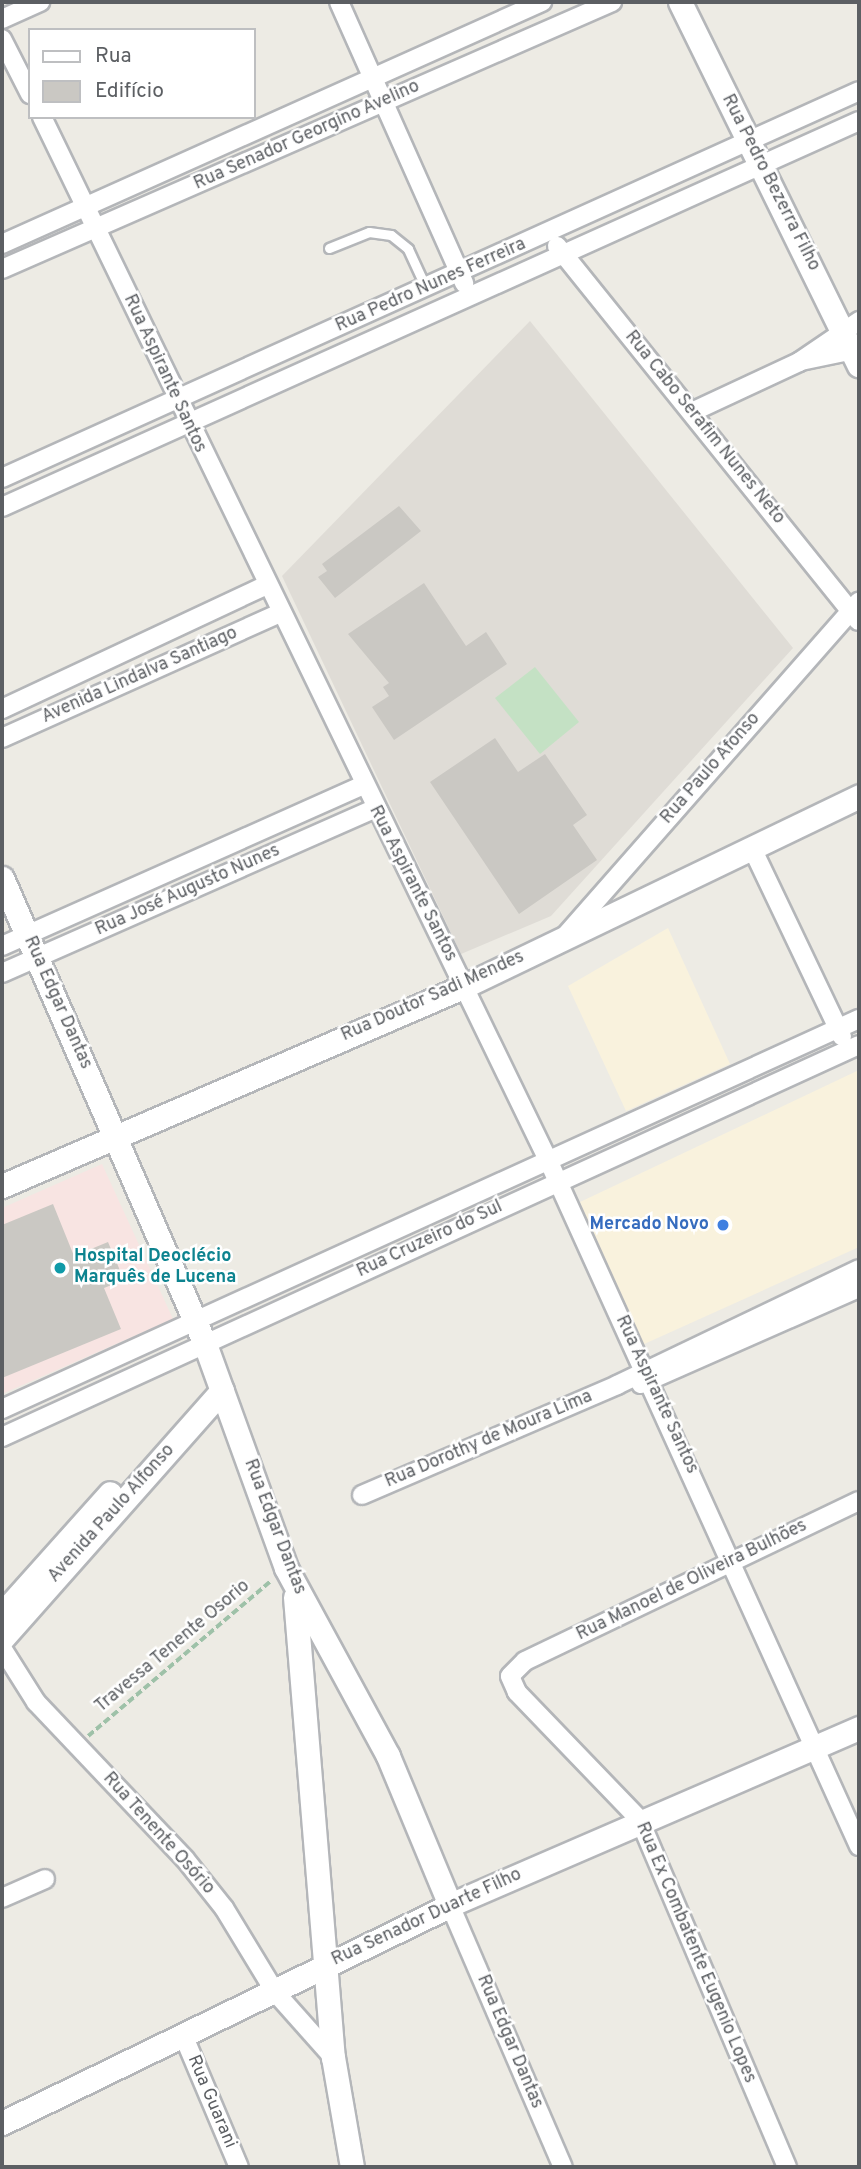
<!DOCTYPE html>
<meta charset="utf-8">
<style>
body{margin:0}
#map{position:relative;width:861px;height:2169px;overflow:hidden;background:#edebe4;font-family:Overpass,sans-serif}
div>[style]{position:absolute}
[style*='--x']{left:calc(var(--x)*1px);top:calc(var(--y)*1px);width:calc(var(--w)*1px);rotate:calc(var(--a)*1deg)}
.commercial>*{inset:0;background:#f9f2dd}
.education>*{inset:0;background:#dfdcd6}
.medical>*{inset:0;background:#f8e4e2}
.green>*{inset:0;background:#c4e1c4}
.building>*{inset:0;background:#cac8c3}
.path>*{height:3.5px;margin-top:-1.75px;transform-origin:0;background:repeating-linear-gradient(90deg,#9ec1a8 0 7px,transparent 0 10.5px)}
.roads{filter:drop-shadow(2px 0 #b4b6b9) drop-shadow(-2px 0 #b4b6b9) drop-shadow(0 2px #b4b6b9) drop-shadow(0 -2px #b4b6b9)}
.lane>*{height:9px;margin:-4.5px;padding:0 4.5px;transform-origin:4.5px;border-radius:4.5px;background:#fff}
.street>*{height:18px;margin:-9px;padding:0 9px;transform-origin:9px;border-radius:9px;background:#fff}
.secondary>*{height:23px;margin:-11.5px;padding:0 11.5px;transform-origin:11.5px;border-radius:11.5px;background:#fff}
.dots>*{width:19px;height:19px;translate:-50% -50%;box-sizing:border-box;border:4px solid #fff;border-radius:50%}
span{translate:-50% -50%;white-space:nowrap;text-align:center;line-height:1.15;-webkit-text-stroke:5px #fff;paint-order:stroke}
.street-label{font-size:18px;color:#5c5f63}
.shop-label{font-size:18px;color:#366cbe;font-weight:700}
.right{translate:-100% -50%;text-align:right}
.culture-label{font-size:18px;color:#0d838f;font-weight:700}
.left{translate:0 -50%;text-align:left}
.frame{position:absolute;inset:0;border:4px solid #5c5f63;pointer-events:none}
.legend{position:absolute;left:28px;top:28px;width:228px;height:91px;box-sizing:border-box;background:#fff;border:2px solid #bebfc1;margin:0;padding:9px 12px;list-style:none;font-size:21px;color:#5c5f63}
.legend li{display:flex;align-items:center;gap:14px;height:35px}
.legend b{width:35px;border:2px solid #bebfc1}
</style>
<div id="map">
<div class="commercial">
<div style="clip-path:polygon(668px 928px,730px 1064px,626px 1111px,568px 986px)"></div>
<div style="clip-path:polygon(859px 1070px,859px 1247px,642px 1345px,593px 1250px,580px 1202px)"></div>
</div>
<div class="education">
<div style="clip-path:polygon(530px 321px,793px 648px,551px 916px,461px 954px,282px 576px)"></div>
</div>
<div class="medical">
<div style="clip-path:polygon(102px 1164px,173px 1319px,2px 1394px,2px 1208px)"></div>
</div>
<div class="green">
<div style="clip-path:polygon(535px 667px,579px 722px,540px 754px,495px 698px)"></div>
</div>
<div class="building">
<div style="clip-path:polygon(399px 506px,421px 531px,335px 598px,318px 577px,327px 571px,322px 564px)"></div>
<div style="clip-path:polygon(424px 583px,466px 646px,486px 632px,507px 664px,394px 740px,372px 707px,389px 696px,383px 687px,389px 683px,348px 634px)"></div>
<div style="clip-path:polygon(495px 738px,518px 772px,545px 754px,587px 815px,573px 825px,597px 860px,519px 914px,430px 782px)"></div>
<div style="clip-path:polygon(53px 1204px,74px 1256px,108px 1242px,124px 1280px,104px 1288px,121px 1329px,2px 1378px,2px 1225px)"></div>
</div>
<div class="path">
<div style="--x:88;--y:1736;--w:241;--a:-40.3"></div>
</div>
<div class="roads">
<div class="lane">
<div style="--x:329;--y:248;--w:43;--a:-21.8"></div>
<div style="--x:369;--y:232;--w:22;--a:8"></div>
<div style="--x:391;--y:235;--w:22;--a:39"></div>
<div style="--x:408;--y:249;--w:43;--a:65.2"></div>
</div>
<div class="street">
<div style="--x:339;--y:2;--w:308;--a:66"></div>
<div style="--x:2;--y:19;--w:42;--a:-24.1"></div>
<div style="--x:2;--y:39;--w:62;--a:63"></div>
<div style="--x:42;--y:117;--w:1161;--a:64.12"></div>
<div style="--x:549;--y:1162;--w:751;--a:65.62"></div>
<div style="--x:2;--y:244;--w:592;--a:-24.14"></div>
<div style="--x:557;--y:246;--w:481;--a:51.2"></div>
<div style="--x:2;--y:269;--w:666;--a:-23.64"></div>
<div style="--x:801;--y:361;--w:59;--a:-11.7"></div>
<div style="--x:694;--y:411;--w:116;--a:-25"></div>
<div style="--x:799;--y:362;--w:73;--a:-34.3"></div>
<div style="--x:2;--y:478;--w:940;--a:-24.3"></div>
<div style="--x:2;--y:507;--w:940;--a:-24.25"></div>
<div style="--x:2;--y:709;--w:290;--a:-25.1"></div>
<div style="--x:2;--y:738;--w:303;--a:-24.2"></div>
<div style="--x:752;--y:848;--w:209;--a:64.5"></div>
<div style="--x:566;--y:935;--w:444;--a:-48.7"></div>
<div style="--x:2;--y:946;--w:395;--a:-24"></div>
<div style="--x:2;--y:973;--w:407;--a:-23.8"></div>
<div style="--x:641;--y:1384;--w:238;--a:-23.8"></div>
<div style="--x:2;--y:1409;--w:942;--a:-24.47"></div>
<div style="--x:2;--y:1437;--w:942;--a:-24.58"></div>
<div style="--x:362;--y:1495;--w:278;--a:-23.3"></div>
<div style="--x:617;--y:1385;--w:268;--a:-25.6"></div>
<div style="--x:2;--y:1648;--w:64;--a:57.8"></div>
<div style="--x:36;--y:1702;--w:216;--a:46.5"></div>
<div style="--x:185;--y:1859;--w:63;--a:51.5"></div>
<div style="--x:224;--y:1908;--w:98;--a:58.7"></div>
<div style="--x:275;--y:1992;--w:87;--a:48.3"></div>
<div style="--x:2;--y:1898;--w:47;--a:-23.8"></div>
<div style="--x:450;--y:1905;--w:285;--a:66.7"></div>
<div style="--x:184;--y:2037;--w:141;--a:67.1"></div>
<div style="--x:787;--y:2167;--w:377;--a:-113"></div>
<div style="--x:640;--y:1820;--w:178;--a:-133.9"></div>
<div style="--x:517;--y:1692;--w:17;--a:-114"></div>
<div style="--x:510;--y:1676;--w:21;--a:-45"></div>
<div style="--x:525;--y:1661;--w:370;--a:-25.6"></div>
</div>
<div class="secondary">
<div style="--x:680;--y:2;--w:405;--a:63.8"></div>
<div style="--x:2;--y:878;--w:508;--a:66.46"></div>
<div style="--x:205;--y:1344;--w:238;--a:70.1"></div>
<div style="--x:286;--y:1568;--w:214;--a:61.5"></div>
<div style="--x:388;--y:1756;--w:161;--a:67.4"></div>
<div style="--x:2;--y:1186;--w:502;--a:-23.35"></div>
<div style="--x:463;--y:987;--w:440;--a:-25.7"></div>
<div style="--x:295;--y:1597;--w:462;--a:85.3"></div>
<div style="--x:333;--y:2057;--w:112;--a:80.2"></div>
<div style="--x:2;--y:1614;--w:162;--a:-48.2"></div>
<div style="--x:2;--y:1639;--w:332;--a:-48.5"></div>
<div style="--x:2;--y:2123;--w:498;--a:-25.9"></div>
<div style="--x:450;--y:1905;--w:446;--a:-23.4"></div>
</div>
</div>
<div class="dots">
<div style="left:723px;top:1225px;background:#3f7fe0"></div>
<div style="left:60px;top:1268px;background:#0f9aa8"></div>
</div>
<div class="street-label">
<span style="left:307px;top:136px;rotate:-24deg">Rua Senador Georgino Avelino</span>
<span style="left:770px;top:183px;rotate:63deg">Rua Pedro Bezerra Filho</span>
<span style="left:431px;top:286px;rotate:-24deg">Rua Pedro Nunes Ferreira</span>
<span style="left:164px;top:374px;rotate:65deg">Rua Aspirante Santos</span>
<span style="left:704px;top:428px;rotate:51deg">Rua Cabo Serafim Nunes Neto</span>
<span style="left:140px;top:676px;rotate:-24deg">Avenida Lindalva Santiago</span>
<span style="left:711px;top:769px;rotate:-49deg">Rua Paulo Afonso</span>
<span style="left:412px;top:884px;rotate:63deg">Rua Aspirante Santos</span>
<span style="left:188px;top:891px;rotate:-24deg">Rua José Augusto Nunes</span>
<span style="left:433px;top:997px;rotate:-24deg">Rua Doutor Sadi Mendes</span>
<span style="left:57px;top:1003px;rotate:66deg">Rua Edgar Dantas</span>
<span style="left:430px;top:1240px;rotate:-25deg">Rua Cruzeiro do Sul</span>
<span style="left:656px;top:1395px;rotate:65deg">Rua Aspirante Santos</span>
<span style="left:489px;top:1440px;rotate:-23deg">Rua Dorothy de Moura Lima</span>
<span style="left:112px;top:1514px;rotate:-48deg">Avenida Paulo Alfonso</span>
<span style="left:274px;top:1527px;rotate:69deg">Rua Edgar Dantas</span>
<span style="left:692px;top:1581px;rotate:-26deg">Rua Manoel de Oliveira Bulhões</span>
<span style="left:173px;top:1647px;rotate:-40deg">Travessa Tenente Osorio</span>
<span style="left:158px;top:1834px;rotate:48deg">Rua Tenente Osório</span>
<span style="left:427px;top:1918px;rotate:-25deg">Rua Senador Duarte Filho</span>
<span style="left:695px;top:1953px;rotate:67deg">Rua Ex Combatente Eugenio Lopes</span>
<span style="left:509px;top:2042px;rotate:67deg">Rua Edgar Dantas</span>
<span style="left:211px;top:2102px;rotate:67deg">Rua Guarani</span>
</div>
<div class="shop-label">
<span class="right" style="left:709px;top:1225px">Mercado Novo</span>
</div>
<div class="culture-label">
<span class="left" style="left:74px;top:1268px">Hospital Deoclécio<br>Marquês de Lucena</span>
</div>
<div class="frame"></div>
<ul class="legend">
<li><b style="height:9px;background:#fff"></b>Rua</li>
<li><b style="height:19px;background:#cac8c3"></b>Edifício</li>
</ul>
</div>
